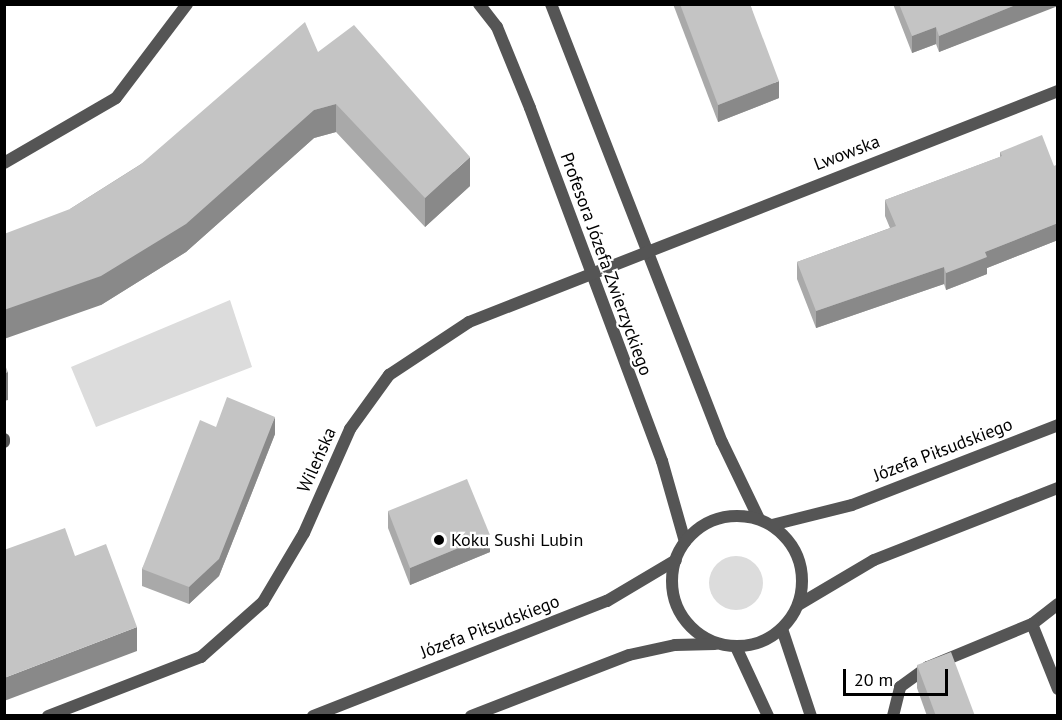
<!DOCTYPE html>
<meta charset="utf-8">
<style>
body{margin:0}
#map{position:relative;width:1062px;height:720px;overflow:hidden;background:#fff;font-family:"PT Sans",sans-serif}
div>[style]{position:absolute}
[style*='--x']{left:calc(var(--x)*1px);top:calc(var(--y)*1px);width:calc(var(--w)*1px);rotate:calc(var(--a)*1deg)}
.green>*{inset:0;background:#dcdcdc}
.round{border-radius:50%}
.service>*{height:12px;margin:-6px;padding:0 6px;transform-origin:6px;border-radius:6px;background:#555}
.minor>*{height:12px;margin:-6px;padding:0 6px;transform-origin:6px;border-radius:6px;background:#555}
.tertiary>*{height:12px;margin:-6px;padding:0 6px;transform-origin:6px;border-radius:6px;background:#555}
.tertiary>.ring{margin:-6px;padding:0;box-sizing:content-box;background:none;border:12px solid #555;border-radius:50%}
.wall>*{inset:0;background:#a9a9a9}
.shaded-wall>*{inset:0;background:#898989}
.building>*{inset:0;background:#c4c4c4}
.dots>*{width:16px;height:16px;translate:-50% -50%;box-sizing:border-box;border:3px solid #fff;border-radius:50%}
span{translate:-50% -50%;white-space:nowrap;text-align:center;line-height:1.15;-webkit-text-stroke:4.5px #fff;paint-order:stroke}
.street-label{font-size:18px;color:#000}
.poi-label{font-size:18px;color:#000}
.left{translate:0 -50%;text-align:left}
.frame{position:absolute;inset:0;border:6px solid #000;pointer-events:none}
.scale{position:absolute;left:843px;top:669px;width:105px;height:27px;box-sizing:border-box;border:3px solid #000;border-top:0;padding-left:8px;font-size:18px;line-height:21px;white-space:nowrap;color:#000;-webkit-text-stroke:4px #fff;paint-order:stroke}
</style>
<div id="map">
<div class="green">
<div style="clip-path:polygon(230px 300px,252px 367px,96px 427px,71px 367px)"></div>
<div class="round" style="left:709px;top:556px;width:54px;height:54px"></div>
</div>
<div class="service">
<div style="--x:4;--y:439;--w:3;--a:90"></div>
<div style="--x:1058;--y:604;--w:33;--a:142"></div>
<div style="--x:1032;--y:624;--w:70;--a:68.2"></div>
<div style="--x:893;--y:716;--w:30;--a:-76"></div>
<div style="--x:900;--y:687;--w:34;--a:-36"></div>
<div style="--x:928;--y:667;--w:113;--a:-22.5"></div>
</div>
<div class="minor">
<div style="--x:479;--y:4;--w:29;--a:52"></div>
<div style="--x:497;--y:27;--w:87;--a:67.8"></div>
<div style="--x:530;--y:108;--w:377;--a:69.5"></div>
<div style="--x:662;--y:461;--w:84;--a:74.1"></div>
<div style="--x:551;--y:4;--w:470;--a:68.7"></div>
<div style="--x:722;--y:442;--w:85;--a:64.3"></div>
<div style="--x:4;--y:163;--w:129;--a:-30.1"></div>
<div style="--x:116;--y:98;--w:118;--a:-52.9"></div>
<div style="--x:782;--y:629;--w:92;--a:71.6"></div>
<div style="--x:736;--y:647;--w:76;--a:65.1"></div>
<div style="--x:48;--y:716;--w:164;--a:-21.1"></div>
<div style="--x:201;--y:657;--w:83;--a:-41.6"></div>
<div style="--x:263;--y:602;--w:80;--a:-59.3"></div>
<div style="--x:304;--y:533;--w:114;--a:-66.1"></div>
<div style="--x:350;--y:429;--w:67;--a:-54.2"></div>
<div style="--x:389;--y:375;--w:96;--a:-33.5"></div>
<div style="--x:469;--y:322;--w:633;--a:-21.41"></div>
</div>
<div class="tertiary">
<div class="ring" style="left:672px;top:516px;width:118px;height:118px"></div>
<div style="--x:772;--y:525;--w:82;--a:-14"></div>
<div style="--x:852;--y:505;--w:221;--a:-21.2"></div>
<div style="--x:798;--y:605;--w:88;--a:-30.6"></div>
<div style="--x:874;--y:560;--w:198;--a:-21.4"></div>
<div style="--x:313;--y:716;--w:316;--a:-21.4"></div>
<div style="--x:607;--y:601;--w:80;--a:-30.7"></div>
<div style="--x:471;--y:716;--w:169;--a:-21.1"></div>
<div style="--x:629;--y:655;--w:47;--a:-12.3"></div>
<div style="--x:675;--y:645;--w:40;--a:-1.4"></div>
</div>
<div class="wall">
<div style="clip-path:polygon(673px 4px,750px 4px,779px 98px,718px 122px)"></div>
<div style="clip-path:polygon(893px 4px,1058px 4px,939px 52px,936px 44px,912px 53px)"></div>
<div style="clip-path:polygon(318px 52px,470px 186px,425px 227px,336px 132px,314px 138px,186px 252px,101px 305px,70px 209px)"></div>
<div style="clip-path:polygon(1000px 152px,1054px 166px,1058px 165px,1058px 240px,987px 268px,987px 274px,967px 282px,946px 290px,944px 284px,935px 287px,816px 328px,797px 279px,797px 262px,890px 228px,885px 216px,885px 200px,1000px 157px)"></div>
<div style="clip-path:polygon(216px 427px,275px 434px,219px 576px,189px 604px,142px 586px,142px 569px)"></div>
<div style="clip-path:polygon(388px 511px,490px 552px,410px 585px,388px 528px)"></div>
<div style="clip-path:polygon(917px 665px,975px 716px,927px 716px,917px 688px)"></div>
</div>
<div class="shaded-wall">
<div style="clip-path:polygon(1018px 4px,1058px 4px,1058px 6px,939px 52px,939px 36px)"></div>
<div style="clip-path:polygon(936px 27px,936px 44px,912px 53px,912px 36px)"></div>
<div style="clip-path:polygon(779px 81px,779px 98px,718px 122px,718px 105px)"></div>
<div style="clip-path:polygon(336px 104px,336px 132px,314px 138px,186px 252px,101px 305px,4px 339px,4px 310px,314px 110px)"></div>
<div style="clip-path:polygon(470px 157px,470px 186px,425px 227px,425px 198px)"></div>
<div style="clip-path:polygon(1058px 223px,1058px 240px,987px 268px,987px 274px,946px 290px,946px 273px,985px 252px)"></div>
<div style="clip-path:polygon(944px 267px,944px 284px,816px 328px,816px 311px)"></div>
<div style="clip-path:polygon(8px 372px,8px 400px,4px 401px,4px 373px)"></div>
<div style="clip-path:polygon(275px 417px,275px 434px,219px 576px,189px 604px,189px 587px)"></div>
<div style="clip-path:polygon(490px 535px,490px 552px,410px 585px,410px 568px)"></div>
<div style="clip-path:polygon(137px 627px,137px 651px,4px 701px,4px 678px)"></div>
</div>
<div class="building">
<div style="clip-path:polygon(680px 4px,750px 4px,779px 81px,718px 105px)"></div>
<div style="clip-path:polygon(899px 4px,1018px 4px,939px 36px,936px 27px,912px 36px)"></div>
<div style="clip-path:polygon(305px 22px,318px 52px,354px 25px,470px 157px,425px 198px,336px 104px,314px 110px,186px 224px,101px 276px,4px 310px,4px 234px,70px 209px,140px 165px)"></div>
<div style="clip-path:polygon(1042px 135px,1054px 166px,1058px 165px,1058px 223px,985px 252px,987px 257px,967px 265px,946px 273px,944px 267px,935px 270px,816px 311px,797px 262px,896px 226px,885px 200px,1002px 156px,1000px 152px)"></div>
<div style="clip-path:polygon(4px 363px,8px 372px,4px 373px)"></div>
<div style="clip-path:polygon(227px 397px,275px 417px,219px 559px,189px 587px,142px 569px,200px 420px,216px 427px)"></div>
<div style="clip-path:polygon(467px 479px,490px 535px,410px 568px,388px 511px)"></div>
<div style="clip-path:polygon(65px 528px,75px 556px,106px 544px,137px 627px,4px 678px,4px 550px)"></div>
<div style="clip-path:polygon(951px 652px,975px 716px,936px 716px,917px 665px)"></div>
</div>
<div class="dots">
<div style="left:439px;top:540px;background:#000"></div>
</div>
<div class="street-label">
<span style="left:847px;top:153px;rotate:-21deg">Lwowska</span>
<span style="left:606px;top:264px;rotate:70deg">Profesora Józefa Zwierzyckiego</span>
<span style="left:943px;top:450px;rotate:-21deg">Józefa Piłsudskiego</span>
<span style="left:317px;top:460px;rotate:-66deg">Wileńska</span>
<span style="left:490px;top:627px;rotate:-21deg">Józefa Piłsudskiego</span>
</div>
<div class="poi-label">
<span class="left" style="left:451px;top:540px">Koku Sushi Lubin</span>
</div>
<div class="frame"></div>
<div class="scale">20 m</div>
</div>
